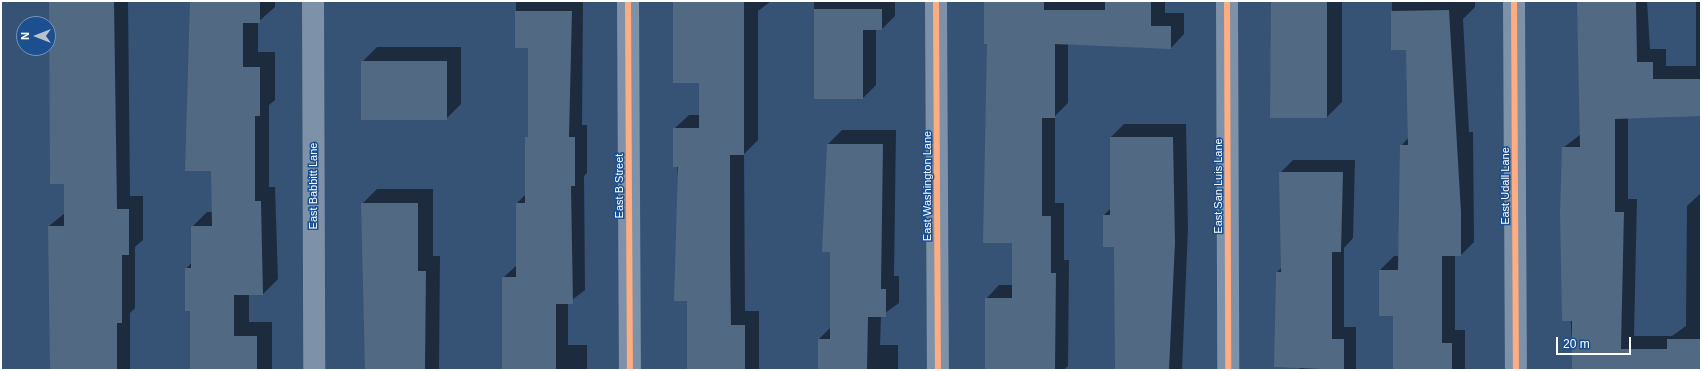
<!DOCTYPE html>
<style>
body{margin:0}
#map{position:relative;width:1702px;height:371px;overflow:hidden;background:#365274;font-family:Helvetica,sans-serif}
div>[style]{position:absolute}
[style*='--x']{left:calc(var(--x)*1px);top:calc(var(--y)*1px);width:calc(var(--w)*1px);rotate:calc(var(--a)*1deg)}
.shadow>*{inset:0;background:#0007}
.building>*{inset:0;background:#526984}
.street>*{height:22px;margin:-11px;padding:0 11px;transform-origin:11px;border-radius:11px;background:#7d92a8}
.cycleway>*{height:6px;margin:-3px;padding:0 3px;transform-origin:3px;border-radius:3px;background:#ffac80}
span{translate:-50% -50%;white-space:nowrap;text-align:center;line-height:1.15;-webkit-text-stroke:3px #1b4f8f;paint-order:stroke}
.street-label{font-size:11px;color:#fff}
.frame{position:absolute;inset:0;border:2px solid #fff;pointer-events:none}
.north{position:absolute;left:16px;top:16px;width:40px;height:40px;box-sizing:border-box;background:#1b4f8f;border:1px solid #7695bc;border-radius:50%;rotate:270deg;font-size:11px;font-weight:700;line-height:16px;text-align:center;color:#fff}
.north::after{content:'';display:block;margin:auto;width:14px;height:18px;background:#b9c2ce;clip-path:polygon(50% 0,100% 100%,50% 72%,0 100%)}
.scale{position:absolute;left:1556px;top:337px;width:75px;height:18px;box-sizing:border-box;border:2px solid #fff;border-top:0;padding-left:5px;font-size:12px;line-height:14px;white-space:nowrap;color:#fff;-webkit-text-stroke:3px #1b4f8f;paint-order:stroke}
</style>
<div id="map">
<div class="shadow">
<div style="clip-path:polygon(50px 1px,128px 1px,130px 196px,143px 196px,143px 240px,135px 247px,135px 308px,130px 313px,130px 370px,51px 370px,49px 226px,65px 213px,65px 183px)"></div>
<div style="clip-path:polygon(191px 1px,275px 1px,275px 7px,258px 22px,258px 52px,275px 52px,275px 100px,269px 105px,269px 187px,275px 187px,278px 279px,263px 294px,249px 294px,249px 322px,272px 322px,272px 370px,191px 370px,191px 310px,186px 269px,192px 262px,192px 227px,207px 212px,213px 212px,212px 170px)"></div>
<div style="clip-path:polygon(516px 1px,583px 1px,582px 125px,587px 125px,587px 173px,584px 176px,585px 290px,568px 303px,568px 345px,587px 345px,587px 370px,503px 370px,503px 278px,517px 265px,517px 203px,526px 194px,529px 134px,529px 47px,516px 47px)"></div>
<div style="clip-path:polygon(674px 1px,771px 1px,758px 11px,758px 140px,744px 154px,745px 311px,759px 311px,759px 370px,688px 370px,688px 300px,674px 129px,689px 115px,700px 115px,700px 82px)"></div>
<div style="clip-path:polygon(814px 1px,895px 1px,895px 16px,882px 29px,876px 29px,876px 85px,863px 98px,815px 98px)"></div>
<div style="clip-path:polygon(985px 1px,1165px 1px,1165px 13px,1184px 13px,1184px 34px,1171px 48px,1068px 44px,1068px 103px,1055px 116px,1055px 203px,1064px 203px,1064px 260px,1069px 260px,1068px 366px,1064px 370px,986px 370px,986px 299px,999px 285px,1013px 285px,1013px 242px)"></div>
<div style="clip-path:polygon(1272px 1px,1342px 1px,1342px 102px,1327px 117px)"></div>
<div style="clip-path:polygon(1392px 1px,1475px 1px,1475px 7px,1463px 19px,1469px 132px,1473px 132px,1474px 242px,1461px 255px,1455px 255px,1455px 330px,1465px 330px,1465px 370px,1394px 370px,1394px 315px,1380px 315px,1380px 270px,1394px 256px,1399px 256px,1401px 146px,1409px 137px,1407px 49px,1392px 49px)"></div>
<div style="clip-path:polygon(1579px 1px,1647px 1px,1650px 49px,1666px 49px,1666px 66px,1696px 66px,1696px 1px,1701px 1px,1701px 115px,1628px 118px,1628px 199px,1637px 199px,1634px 336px,1672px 336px,1686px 326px,1687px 206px,1701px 193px,1701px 370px,1573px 370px,1563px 148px,1581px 134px)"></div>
<div style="clip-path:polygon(377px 47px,461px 47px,461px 104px,446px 119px,362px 62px)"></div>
<div style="clip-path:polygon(1124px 124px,1186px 124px,1188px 228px,1182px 370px,1115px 370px,1115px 246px,1104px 215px,1111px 208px,1111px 137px)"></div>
<div style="clip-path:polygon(842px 130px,896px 130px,894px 276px,899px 276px,899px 303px,881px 316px,880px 345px,898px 345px,898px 370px,819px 370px,819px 339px,831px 327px,831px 251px,823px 251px,828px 144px)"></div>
<div style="clip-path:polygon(1293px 160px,1355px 160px,1353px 238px,1344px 248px,1344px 327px,1356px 327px,1356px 370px,1300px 370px,1277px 272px,1282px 267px,1280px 173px)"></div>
<div style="clip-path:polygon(377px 189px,433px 189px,433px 256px,440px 256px,439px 370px,366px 370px,362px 204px)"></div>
</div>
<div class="building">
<div style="clip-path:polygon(49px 1px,114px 1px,117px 209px,129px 209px,129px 255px,122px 255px,122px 323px,117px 323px,117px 370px,50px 370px,48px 226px,64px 226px,64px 184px,50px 184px)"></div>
<div style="clip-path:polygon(190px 1px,260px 1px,260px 23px,243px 23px,243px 67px,260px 67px,260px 116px,255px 116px,255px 201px,261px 201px,263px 295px,234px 295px,234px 336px,257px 336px,257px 370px,190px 370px,190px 311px,185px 311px,185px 268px,191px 268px,191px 226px,212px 226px,211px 171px,185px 171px)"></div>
<div style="clip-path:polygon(673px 1px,744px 1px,744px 155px,730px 155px,730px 251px,731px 325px,745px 325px,745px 370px,687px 370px,687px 301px,674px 301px,678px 167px,673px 167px,673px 128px,699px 128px,699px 83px,673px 83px)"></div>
<div style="clip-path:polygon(984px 1px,1044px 1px,1044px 10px,1105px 10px,1105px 1px,1151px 1px,1151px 26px,1171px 26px,1171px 49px,1055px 44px,1055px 118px,1042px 118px,1042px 216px,1051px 216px,1051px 273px,1056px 273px,1055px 370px,985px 370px,985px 298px,1012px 298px,1012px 243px,983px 243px,987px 44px,984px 44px)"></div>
<div style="clip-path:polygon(1271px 1px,1327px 1px,1327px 118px,1270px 118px)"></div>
<div style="clip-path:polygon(1577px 1px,1636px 1px,1637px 62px,1653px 62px,1653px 79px,1701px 79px,1701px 116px,1615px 119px,1615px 212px,1624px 212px,1621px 349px,1667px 349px,1667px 339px,1701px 339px,1701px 370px,1572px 370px,1572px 321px,1562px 321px,1560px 212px,1562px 147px,1580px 147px)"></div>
<div style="clip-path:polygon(814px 9px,882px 9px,882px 30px,863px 30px,863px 99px,814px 99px)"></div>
<div style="clip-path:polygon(1449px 10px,1461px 212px,1461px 256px,1442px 256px,1442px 343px,1452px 343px,1452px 370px,1393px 370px,1393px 316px,1379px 316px,1379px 270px,1398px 270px,1400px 145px,1408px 145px,1406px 50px,1391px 50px,1391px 11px)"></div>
<div style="clip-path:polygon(515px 11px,572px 11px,569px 137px,575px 137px,575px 186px,571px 186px,573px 304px,556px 304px,556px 370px,502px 370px,502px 277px,516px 277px,516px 203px,525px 203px,525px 137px,528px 137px,528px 48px,515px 48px)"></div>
<div style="clip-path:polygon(361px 61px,447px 61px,447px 120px,361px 120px)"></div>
<div style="clip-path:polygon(1110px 137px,1173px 137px,1175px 242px,1169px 370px,1115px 370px,1114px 247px,1103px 247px,1103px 215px,1110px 215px)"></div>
<div style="clip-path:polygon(827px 144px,883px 144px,881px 289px,886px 289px,886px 317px,868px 317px,867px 370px,818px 370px,818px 339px,830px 339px,830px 252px,822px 252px)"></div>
<div style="clip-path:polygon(1279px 172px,1343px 172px,1341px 252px,1332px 252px,1332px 339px,1344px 339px,1344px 370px,1274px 367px,1276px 272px,1281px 272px)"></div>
<div style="clip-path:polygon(361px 203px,418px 203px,418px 271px,426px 271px,425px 370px,365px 370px)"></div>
</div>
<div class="street">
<div style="--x:313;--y:1;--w:369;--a:89.8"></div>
<div style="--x:628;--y:1;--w:369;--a:89.7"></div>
<div style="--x:936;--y:1;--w:369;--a:89.7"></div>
<div style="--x:1227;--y:1;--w:369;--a:89.8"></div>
<div style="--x:1514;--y:1;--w:369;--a:89.7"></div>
</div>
<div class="cycleway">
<div style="--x:628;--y:1;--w:369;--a:89.7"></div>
<div style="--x:936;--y:1;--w:369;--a:89.7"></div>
<div style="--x:1227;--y:1;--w:369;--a:89.8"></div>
<div style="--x:1514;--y:1;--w:369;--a:89.7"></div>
</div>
<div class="street-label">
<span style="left:313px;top:186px;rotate:-90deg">East Babbitt Lane</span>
<span style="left:619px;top:186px;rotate:-90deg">East B Street</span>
<span style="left:927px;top:186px;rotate:-90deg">East Washington Lane</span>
<span style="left:1218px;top:186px;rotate:-90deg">East San Luis Lane</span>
<span style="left:1505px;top:186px;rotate:-90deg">East Udall Lane</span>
</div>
<div class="frame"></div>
<div class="north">N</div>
<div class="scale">20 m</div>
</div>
